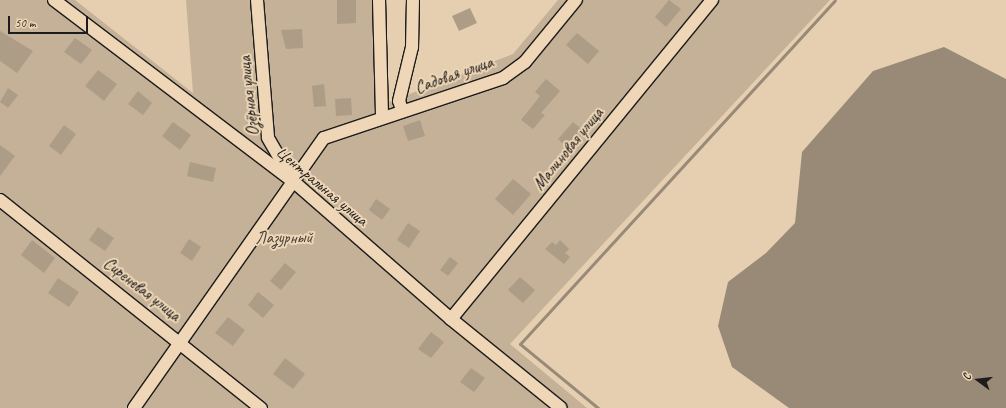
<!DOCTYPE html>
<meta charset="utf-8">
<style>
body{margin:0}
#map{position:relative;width:1006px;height:408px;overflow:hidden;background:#e6cfb0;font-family:Caveat,sans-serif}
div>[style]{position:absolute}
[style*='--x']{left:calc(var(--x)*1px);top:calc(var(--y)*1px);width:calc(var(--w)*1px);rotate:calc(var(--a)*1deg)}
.green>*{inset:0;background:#c4b197}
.water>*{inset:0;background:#988a77}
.stream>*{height:3px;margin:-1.5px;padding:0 1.5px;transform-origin:1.5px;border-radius:1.5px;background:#988a77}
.building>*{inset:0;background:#ad9d87}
.roads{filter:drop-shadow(1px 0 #1c1c1c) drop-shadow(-1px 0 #1c1c1c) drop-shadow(0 1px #1c1c1c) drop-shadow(0 -1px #1c1c1c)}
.street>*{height:12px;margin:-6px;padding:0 6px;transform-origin:6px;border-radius:6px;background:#eed6b6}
span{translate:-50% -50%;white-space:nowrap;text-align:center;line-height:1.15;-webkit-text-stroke:4px #eed6b6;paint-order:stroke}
.street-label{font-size:17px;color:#1c1c1c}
.park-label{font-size:17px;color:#46413b}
.north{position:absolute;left:958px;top:360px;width:40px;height:40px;-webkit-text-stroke:3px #eed6b6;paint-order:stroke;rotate:285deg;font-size:11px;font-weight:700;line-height:16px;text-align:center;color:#1c1c1c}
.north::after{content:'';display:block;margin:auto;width:14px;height:18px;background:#1c1c1c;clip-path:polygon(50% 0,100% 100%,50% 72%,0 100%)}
.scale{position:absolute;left:8px;top:16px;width:80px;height:18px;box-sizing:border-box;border:2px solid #1c1c1c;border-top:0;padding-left:5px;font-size:12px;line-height:14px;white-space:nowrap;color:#1c1c1c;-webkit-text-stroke:3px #eed6b6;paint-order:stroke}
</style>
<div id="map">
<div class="green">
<div style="clip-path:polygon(0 0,75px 0,193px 93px,186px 0,387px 0,386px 103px,513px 54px,558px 0,830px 0,510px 344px,587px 408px,0 408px)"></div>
</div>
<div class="water">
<div style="clip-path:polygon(944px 47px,1006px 79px,1006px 408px,789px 408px,732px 367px,718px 326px,728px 282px,766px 253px,795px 223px,802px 152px,873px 71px)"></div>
</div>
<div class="stream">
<div style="--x:598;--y:408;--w:101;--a:-140.6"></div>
<div style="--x:520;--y:344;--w:466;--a:-47.5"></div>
</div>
<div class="building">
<div style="clip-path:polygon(337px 0,356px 0,356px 23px,337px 24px)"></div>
<div style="clip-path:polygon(669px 0,681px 9px,666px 27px,655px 17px)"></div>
<div style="clip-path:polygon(470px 8px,477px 23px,459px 31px,452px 16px)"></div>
<div style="clip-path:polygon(302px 29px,303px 48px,286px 49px,281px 30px)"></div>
<div style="clip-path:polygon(0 31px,33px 51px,17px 73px,0 61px)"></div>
<div style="clip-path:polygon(577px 33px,599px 51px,588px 64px,566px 45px)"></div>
<div style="clip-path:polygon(75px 38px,92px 50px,81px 64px,64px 52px)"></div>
<div style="clip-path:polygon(98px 70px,117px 84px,104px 101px,85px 86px)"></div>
<div style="clip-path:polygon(546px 79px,560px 91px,541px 113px,545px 115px,533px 129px,521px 120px,540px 96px,535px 92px)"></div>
<div style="clip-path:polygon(324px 84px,326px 106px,314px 107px,312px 86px)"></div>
<div style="clip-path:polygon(8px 88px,18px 95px,8px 108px,0 102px)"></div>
<div style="clip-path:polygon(138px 91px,152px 103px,143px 115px,128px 104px)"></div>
<div style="clip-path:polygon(351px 98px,352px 115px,336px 116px,335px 99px)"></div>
<div style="clip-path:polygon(420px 120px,425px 136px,408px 141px,403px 126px)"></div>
<div style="clip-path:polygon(173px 122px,191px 135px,180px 150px,162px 136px)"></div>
<div style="clip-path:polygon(573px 122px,585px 132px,570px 150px,558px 139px)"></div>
<div style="clip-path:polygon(64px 125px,76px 134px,61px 155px,49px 146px)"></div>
<div style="clip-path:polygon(0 145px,15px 156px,0 176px)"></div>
<div style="clip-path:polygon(190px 162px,216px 168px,213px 182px,187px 176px)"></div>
<div style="clip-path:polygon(513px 179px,531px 194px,513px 215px,495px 199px)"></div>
<div style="clip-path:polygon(376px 199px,390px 209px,382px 220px,369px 210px)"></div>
<div style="clip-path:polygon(408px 223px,420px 231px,409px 248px,397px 240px)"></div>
<div style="clip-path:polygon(98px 227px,114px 238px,105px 251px,89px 240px)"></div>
<div style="clip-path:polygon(189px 239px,201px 247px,192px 261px,180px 253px)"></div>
<div style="clip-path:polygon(32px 240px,55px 258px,44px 273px,21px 255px)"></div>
<div style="clip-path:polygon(560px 240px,569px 249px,565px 253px,570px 257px,564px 264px,545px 249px,552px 242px,556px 245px)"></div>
<div style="clip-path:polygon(450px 257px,458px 263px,448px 276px,440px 270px)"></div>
<div style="clip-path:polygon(285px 263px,296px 272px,281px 290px,270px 281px)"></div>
<div style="clip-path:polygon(520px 277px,535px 290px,523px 303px,508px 290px)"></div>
<div style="clip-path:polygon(58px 278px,79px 292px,69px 307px,48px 293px)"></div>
<div style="clip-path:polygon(258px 292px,274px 305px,263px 318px,248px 305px)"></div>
<div style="clip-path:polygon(228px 317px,245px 330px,233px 346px,215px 333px)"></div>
<div style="clip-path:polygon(431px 332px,444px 342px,431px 358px,418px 349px)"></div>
<div style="clip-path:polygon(285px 358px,305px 374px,293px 389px,273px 374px)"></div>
<div style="clip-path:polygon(471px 368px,485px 378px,474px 392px,460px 382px)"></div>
</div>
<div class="roads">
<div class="street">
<div style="--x:54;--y:0;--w:301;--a:37.2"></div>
<div style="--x:294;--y:182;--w:208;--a:41.1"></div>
<div style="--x:451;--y:319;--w:141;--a:39"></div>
<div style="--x:257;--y:0;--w:138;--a:85.4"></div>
<div style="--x:268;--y:138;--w:44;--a:59.9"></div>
<div style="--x:379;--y:0;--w:117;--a:88.5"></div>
<div style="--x:402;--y:110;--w:9;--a:-108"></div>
<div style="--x:399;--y:101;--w:56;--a:-76.5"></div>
<div style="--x:412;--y:47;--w:47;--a:-88.8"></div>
<div style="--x:0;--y:200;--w:334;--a:38.6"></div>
<div style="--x:451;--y:319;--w:412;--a:-50.7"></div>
<div style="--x:134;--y:408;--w:330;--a:-54.9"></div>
<div style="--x:324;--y:138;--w:189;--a:-18.5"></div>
<div style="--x:503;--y:78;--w:27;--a:-36"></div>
<div style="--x:525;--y:62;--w:80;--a:-50.6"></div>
</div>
</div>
<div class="street-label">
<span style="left:454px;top:75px;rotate:-19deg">Садовая улица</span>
<span style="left:249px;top:96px;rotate:-96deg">Озёрная улица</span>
<span style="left:568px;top:149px;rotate:-51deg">Малиновая улица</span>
<span style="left:322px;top:186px;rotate:40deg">Центральная улица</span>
<span style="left:142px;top:289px;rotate:38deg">Сиреневая улица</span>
</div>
<div class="park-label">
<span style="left:284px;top:238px">Лазурный</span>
</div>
<div class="north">С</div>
<div class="scale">50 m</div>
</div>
